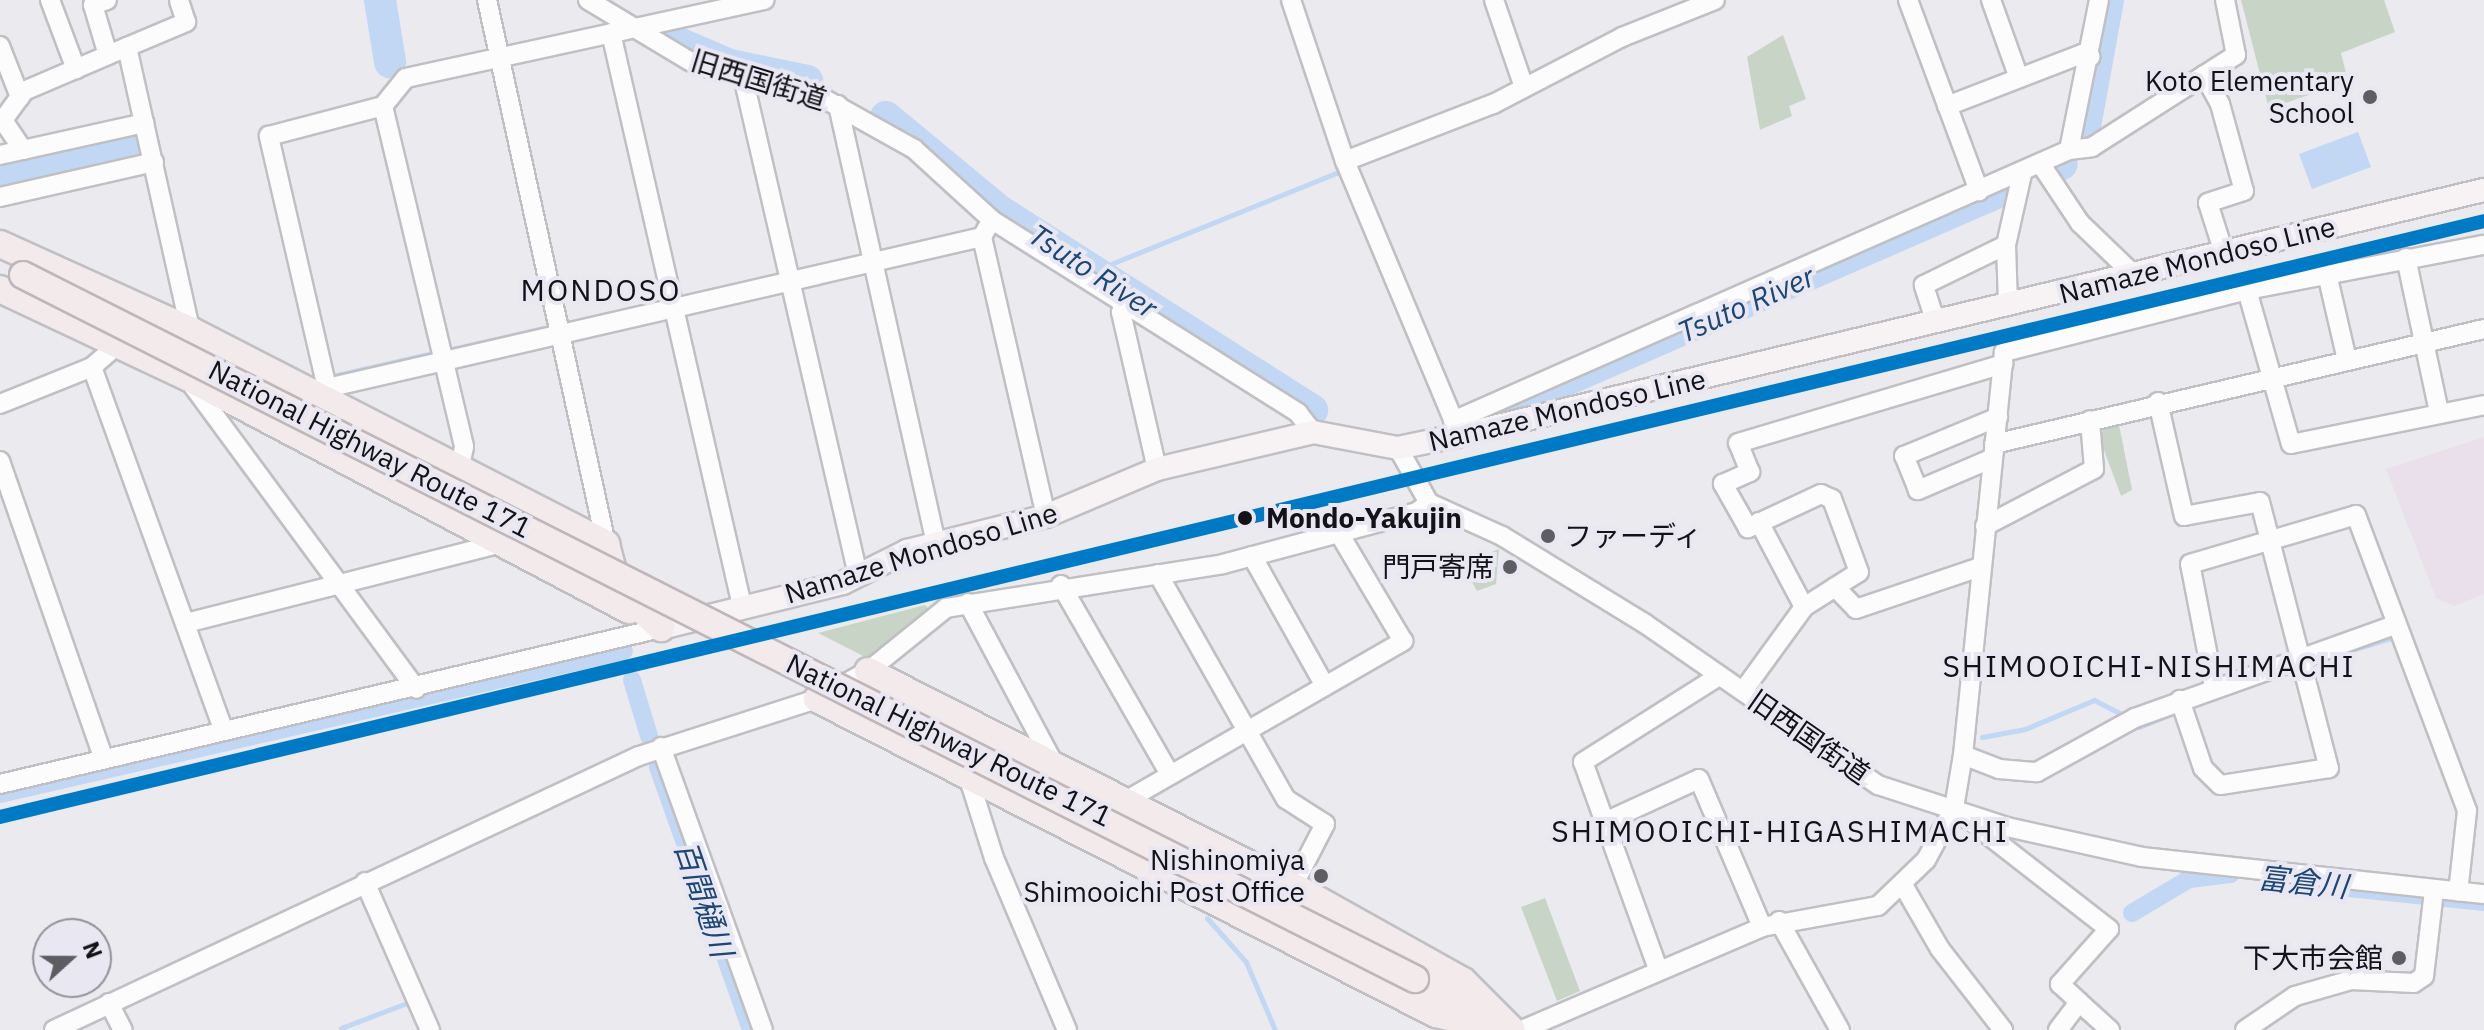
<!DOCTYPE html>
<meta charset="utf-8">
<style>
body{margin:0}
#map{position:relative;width:2484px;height:1030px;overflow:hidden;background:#eaeaef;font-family:"IBM Plex Sans","Noto Sans JP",sans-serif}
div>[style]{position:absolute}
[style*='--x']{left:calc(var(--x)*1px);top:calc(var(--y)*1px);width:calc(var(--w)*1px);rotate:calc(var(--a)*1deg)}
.medical>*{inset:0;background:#eae0ec}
.green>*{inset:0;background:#c8d5c6}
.water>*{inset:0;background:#c1d7f3}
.stream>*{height:5px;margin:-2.5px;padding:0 2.5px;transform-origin:2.5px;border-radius:2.5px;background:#c1d7f3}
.canal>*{height:18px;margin:-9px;padding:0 9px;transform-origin:9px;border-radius:9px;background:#c1d7f3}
.river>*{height:32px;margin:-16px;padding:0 16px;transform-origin:16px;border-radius:16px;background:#c1d7f3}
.roads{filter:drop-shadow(2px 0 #c0c0c4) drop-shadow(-2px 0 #c0c0c4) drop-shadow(0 2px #c0c0c4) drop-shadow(0 -2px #c0c0c4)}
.minor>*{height:18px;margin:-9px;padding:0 9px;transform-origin:9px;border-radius:9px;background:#fcfcfd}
.major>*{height:22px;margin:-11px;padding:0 11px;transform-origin:11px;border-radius:11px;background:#f7f2f3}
.highway>*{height:26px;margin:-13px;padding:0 13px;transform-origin:13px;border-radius:13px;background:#f3eaec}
.bridges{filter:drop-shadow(2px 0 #bfb6ba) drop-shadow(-2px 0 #bfb6ba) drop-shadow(0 2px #bfb6ba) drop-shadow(0 -2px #bfb6ba)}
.highway-bridge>*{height:26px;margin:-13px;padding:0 13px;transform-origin:13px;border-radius:13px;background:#f3eaec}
.rail-1>*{height:14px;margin:-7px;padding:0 7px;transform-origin:7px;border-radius:7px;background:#007ac4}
.dots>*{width:22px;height:22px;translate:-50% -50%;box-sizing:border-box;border:4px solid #e9e7f2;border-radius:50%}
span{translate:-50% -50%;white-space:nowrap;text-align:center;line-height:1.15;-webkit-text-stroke:8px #e9e7f2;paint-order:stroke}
.street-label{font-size:28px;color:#131216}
.poi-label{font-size:28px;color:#131216}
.right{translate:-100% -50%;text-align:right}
.left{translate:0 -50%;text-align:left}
.stop-label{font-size:28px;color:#131216;font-weight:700}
.water-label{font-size:30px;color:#1b4675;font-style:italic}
.neighbourhood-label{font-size:30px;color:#131216;letter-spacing:2px}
.north{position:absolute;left:32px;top:918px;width:80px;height:80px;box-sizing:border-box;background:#e9e7f2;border:2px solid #93929a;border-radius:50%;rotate:69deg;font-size:22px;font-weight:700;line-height:32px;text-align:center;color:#131216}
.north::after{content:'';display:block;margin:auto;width:28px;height:36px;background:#5e5e62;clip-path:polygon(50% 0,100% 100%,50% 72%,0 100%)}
</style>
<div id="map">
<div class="medical">
<div style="clip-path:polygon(2484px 437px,2484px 594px,2454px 606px,2436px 598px,2386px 469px)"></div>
</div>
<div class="green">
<div style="clip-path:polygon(2241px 0,2384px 0,2395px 32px,2341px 53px,2348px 81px,2269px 109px)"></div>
<div style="clip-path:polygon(1783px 35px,1806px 99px,1789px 106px,1792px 116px,1760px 130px,1747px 57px)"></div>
<div style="clip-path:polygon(2118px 420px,2132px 490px,2121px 496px,2098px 434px)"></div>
<div style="clip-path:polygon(1499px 549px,1496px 584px,1477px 591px,1462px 564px)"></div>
<div style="clip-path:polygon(925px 605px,930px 610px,869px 659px,818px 633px)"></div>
<div style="clip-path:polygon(1545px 898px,1580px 991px,1557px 1001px,1521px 907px)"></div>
</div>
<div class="water">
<div style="clip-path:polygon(2358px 132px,2371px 167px,2312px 189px,2299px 154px)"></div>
</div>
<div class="stream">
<div style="--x:1096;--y:270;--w:262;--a:-22"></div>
<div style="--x:689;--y:295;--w:61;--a:-12.2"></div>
<div style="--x:639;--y:307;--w:20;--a:-15"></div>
<div style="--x:452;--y:349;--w:94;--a:-12.9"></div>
<div style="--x:337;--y:375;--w:94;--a:-12.9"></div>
<div style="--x:2338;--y:654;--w:55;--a:-16.8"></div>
<div style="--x:2139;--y:727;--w:31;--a:-22"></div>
<div style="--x:1982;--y:737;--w:44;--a:-10.5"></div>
<div style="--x:2025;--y:729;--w:75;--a:-22.8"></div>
<div style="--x:2094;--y:700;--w:35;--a:27"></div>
<div style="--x:1207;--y:918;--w:59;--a:48.4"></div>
<div style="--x:1246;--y:962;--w:74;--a:66.9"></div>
<div style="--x:341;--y:1028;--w:76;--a:-20.8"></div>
</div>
<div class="canal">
<div style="--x:632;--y:680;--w:59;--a:73.1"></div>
<div style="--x:658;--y:767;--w:279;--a:70.5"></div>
<div style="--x:0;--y:794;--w:640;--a:-12.91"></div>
<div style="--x:2320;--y:885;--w:165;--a:5.9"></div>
<div style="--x:2132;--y:913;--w:66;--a:-30.8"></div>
<div style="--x:2189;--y:879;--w:42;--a:-6.8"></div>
</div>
<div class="river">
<div style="--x:380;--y:0;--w:63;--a:80.8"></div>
<div style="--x:676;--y:42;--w:59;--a:23.1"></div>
<div style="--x:730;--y:65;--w:79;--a:11.7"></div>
<div style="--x:886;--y:117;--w:149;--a:39.6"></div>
<div style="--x:1001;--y:212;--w:369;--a:32.5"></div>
<div style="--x:2082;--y:143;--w:145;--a:-79.7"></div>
<div style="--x:2050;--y:170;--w:13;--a:-27"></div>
<div style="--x:0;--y:176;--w:147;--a:-13"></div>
<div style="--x:1481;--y:417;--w:577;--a:-23.5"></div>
</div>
<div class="roads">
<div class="minor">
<div style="--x:50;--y:0;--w:74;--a:69.4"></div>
<div style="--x:107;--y:0;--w:15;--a:160"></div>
<div style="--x:93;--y:5;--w:52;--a:73.3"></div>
<div style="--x:108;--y:55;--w:85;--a:-22.9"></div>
<div style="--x:186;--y:22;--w:23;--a:-108"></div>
<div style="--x:487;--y:0;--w:557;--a:77.66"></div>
<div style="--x:588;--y:0;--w:126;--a:31"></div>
<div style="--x:696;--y:65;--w:119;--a:13.1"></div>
<div style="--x:812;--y:92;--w:117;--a:29.2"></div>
<div style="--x:914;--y:149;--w:105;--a:42.3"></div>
<div style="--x:992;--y:220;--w:362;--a:32.2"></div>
<div style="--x:1298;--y:413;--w:24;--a:52"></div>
<div style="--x:1291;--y:0;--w:170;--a:71.5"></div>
<div style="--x:1345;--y:161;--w:290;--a:67.3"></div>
<div style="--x:1494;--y:0;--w:92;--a:71"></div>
<div style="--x:1908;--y:0;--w:204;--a:69.6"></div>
<div style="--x:1991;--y:0;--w:83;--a:70.3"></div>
<div style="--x:611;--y:33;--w:588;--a:77.12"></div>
<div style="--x:0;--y:46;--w:55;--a:68.6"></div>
<div style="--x:127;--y:47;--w:290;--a:77.4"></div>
<div style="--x:2204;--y:75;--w:33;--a:61"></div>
<div style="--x:2220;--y:104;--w:90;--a:74.6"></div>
<div style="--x:2244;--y:191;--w:38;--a:162"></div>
<div style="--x:2208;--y:203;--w:52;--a:72.3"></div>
<div style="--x:744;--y:81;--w:507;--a:77.01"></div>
<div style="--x:838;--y:105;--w:449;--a:77.4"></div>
<div style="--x:383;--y:106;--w:350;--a:76.6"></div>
<div style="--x:464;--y:447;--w:24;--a:102"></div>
<div style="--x:1947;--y:106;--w:145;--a:-21.1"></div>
<div style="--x:2082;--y:54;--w:9;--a:18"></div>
<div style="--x:23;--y:150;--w:36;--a:-124"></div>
<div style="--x:3;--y:120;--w:36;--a:-54"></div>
<div style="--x:24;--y:91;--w:91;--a:-23.2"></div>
<div style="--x:2069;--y:150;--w:153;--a:-78.7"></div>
<div style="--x:0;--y:155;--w:148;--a:-12.5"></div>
<div style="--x:1345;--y:161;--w:159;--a:-21.1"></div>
<div style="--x:1493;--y:104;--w:145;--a:-27.4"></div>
<div style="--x:1622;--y:37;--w:100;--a:-21.7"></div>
<div style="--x:2042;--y:166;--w:69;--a:56.3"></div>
<div style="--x:2080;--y:223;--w:75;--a:43.9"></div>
<div style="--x:0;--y:197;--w:158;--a:-12.8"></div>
<div style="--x:987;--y:228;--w:10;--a:119"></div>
<div style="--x:982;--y:237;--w:286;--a:77.1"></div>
<div style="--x:2406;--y:258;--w:157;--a:77.9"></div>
<div style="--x:2327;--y:274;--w:88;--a:76.9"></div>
<div style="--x:2247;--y:290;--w:160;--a:74.1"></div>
<div style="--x:2291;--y:444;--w:197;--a:-11.4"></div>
<div style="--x:1125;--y:301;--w:12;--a:110"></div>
<div style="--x:1121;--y:312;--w:161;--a:77.1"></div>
<div style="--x:2008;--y:305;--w:60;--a:-91.9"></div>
<div style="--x:2006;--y:245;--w:73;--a:-77.3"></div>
<div style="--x:1936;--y:323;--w:40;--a:-108"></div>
<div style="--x:1924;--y:285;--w:91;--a:-26"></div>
<div style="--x:92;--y:367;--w:387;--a:70.1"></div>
<div style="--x:190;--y:382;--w:381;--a:53.6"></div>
<div style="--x:327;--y:388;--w:672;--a:-12.98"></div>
<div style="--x:322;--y:401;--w:14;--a:-69"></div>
<div style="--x:327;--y:388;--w:259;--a:-103"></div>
<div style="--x:269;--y:136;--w:118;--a:-14.7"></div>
<div style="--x:383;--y:106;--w:36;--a:-51"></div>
<div style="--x:406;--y:78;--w:367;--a:-12.3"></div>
<div style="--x:2158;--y:402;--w:117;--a:77.2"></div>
<div style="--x:2184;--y:516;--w:77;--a:-10.4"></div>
<div style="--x:2260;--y:502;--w:275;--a:75.5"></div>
<div style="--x:2329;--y:768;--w:110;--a:171.1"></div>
<div style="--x:2220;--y:785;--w:24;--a:-135"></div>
<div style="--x:2203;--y:768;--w:72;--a:-108.7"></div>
<div style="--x:0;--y:404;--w:99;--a:-21.9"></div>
<div style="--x:92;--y:367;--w:30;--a:-41"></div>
<div style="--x:1453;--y:421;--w:673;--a:-23.75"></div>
<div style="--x:2069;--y:150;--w:23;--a:-7"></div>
<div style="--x:2092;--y:147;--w:171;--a:-32.6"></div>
<div style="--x:2236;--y:55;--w:56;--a:-101.3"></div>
<div style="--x:1994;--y:444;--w:503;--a:-13.21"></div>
<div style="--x:1398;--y:448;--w:63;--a:60.6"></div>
<div style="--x:1429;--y:503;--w:80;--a:24.3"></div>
<div style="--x:1502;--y:536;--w:167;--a:31.5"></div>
<div style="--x:1644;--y:623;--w:285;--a:34.7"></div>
<div style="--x:1878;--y:785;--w:136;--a:18"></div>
<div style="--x:2007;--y:827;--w:138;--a:12.5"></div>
<div style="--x:2142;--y:857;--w:344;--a:6.2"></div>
<div style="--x:1993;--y:458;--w:82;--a:156.9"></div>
<div style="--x:1918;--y:490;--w:37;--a:-112"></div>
<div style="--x:1904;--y:456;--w:102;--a:-22.5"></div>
<div style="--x:0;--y:461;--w:316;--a:70.8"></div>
<div style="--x:1759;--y:522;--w:96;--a:62.1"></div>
<div style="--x:1985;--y:526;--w:123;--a:-27.6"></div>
<div style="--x:2094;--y:469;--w:49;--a:-94.7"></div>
<div style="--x:1252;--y:556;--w:149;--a:60.7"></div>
<div style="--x:1158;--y:574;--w:259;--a:60.4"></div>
<div style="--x:1286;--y:799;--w:46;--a:32.7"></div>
<div style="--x:1325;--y:824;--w:70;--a:117.3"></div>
<div style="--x:1061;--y:585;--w:215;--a:60.1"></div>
<div style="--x:1835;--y:587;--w:30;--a:46"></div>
<div style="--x:1856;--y:609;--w:131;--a:-18.7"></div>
<div style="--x:968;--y:603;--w:180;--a:61.9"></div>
<div style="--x:186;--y:623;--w:329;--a:-14.2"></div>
<div style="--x:2214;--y:687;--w:125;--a:-101"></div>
<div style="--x:2190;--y:564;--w:173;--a:-16.4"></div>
<div style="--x:2356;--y:515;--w:316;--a:69.4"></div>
<div style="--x:2467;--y:811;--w:81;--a:96.3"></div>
<div style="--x:1743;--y:691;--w:104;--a:-54"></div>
<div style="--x:1804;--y:607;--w:65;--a:-32.5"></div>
<div style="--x:1859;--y:572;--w:78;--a:-110.3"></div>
<div style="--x:1832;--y:499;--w:12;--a:-156"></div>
<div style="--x:1821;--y:494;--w:81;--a:155"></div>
<div style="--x:1748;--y:528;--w:51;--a:-119.6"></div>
<div style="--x:1723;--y:484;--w:30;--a:-24"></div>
<div style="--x:1750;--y:472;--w:31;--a:-112"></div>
<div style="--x:1738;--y:443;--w:277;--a:-16.6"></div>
<div style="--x:661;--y:747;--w:301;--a:70.2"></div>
<div style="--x:1963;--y:755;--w:39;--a:21"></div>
<div style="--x:1999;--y:769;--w:38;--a:5"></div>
<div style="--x:2037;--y:772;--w:112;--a:-28.9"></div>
<div style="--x:2135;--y:718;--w:278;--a:-19.7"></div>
<div style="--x:975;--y:772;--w:14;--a:107"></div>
<div style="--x:971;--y:785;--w:77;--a:72.5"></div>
<div style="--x:994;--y:858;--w:187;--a:67"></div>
<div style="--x:0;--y:784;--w:679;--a:-13.28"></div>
<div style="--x:1127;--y:800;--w:319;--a:-29.9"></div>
<div style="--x:1403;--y:641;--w:126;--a:-120.7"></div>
<div style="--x:1956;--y:810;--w:194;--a:37.9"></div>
<div style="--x:2109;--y:929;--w:74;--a:131.7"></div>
<div style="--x:2060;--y:984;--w:26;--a:43"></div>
<div style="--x:1605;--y:822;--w:103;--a:-24.6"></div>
<div style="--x:1699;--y:779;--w:161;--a:66.9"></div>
<div style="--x:365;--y:882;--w:162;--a:66.3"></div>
<div style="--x:1903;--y:885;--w:74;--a:60"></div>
<div style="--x:1940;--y:949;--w:103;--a:52.1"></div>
<div style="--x:1779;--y:921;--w:125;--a:60.8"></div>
<div style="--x:1658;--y:969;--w:220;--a:-109.9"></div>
<div style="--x:1583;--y:762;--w:161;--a:-32.3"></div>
<div style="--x:109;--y:1003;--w:30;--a:63"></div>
<div style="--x:54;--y:1030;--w:646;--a:-25.1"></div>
<div style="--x:639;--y:756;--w:187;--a:-17.8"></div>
<div style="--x:817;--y:699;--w:58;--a:-28.8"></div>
<div style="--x:868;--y:671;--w:100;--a:-38.9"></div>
<div style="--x:946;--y:608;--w:280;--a:-9"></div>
<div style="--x:1223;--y:564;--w:201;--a:-15"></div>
<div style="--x:1417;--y:512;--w:15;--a:-37"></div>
<div style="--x:1522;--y:1030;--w:261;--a:-23.2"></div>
<div style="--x:1762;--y:927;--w:118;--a:-10.3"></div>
<div style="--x:1878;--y:906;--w:66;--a:-43.8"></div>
<div style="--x:1926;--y:860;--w:59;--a:-61.7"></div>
<div style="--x:1954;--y:808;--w:54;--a:-80.4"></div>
<div style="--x:1963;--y:755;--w:405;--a:-84.2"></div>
<div style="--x:2004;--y:352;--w:251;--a:-14.3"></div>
<div style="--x:2247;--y:290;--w:241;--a:-10.8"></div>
<div style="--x:2058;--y:1030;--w:35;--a:-53"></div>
<div style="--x:2079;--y:1002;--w:42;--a:42.1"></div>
<div style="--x:2245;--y:1030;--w:60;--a:-34.2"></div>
<div style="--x:2295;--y:996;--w:58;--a:-15.9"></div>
<div style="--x:2351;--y:980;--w:63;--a:2.7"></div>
<div style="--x:2414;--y:983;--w:12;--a:-35"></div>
<div style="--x:2424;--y:976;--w:86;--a:-83.3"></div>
</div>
<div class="major">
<div style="--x:661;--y:628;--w:187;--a:-13.9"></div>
<div style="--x:843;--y:583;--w:72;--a:-26.6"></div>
<div style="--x:907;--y:551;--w:143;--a:-14.1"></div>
<div style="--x:1046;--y:516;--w:121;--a:-22.9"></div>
<div style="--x:1157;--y:469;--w:160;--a:-13.3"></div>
<div style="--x:1313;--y:432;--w:86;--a:10.7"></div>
<div style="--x:1398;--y:448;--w:63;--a:-11.8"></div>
<div style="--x:1460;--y:435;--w:1053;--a:-13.46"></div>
</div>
<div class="highway">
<div style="--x:0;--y:244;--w:209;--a:24.4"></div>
<div style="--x:190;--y:330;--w:468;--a:27.2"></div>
<div style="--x:606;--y:544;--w:43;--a:75.3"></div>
<div style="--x:617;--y:586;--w:61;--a:43.7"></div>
<div style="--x:0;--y:289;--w:207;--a:25.2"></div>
<div style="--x:187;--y:377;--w:500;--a:27.8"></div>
<div style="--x:868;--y:671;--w:487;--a:26.9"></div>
<div style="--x:1302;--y:891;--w:184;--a:29.2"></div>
<div style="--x:1463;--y:981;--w:69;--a:45"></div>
<div style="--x:817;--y:699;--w:695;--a:26.97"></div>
<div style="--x:1436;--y:1014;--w:67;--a:13.8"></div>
<div style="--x:1415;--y:979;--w:77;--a:28.9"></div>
</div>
</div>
<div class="bridges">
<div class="highway-bridge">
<div style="--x:23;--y:275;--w:1560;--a:26.83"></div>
</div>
</div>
<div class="rail-1">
<div style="--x:0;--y:817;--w:2555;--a:-13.49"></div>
</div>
<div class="dots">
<div style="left:2370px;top:97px;background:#5e5e62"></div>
<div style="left:1245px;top:518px;background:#131216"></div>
<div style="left:1548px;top:536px;background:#5e5e62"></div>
<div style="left:1510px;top:567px;background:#5e5e62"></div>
<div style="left:1321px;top:876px;background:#5e5e62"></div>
<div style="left:2399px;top:958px;background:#5e5e62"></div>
</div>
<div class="street-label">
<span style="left:759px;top:80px;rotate:17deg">旧西国街道</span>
<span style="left:2197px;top:260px;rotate:-14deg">Namaze Mondoso Line</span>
<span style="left:1567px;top:410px;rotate:-13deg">Namaze Mondoso Line</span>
<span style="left:370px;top:449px;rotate:27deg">National Highway Route 171</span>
<span style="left:921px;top:553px;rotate:-17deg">Namaze Mondoso Line</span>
<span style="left:1809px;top:737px;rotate:35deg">旧西国街道</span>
<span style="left:949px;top:740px;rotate:26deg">National Highway Route 171</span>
</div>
<div class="poi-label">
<span class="right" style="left:2354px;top:97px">Koto Elementary<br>School</span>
<span class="left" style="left:1564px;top:536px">ファーディ</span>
<span class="right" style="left:1494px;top:567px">門戸寄席</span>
<span class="right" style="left:1305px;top:876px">Nishinomiya<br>Shimooichi Post Office</span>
<span class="right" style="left:2383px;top:958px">下大市会館</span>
</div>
<div class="stop-label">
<span class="left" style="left:1266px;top:518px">Mondo-Yakujin</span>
</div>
<div class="water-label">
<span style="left:1093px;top:271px;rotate:33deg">Tsuto River</span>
<span style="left:1746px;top:304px;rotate:-24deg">Tsuto River</span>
<span style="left:2303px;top:882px;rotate:6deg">富倉川</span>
<span style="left:704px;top:899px;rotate:71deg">百間樋川</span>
</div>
<div class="neighbourhood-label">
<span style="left:601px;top:290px">MONDOSO</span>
<span style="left:2149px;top:666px">SHIMOOICHI-NISHIMACHI</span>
<span style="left:1780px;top:831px">SHIMOOICHI-HIGASHIMACHI</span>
</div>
<div class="north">N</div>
</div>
